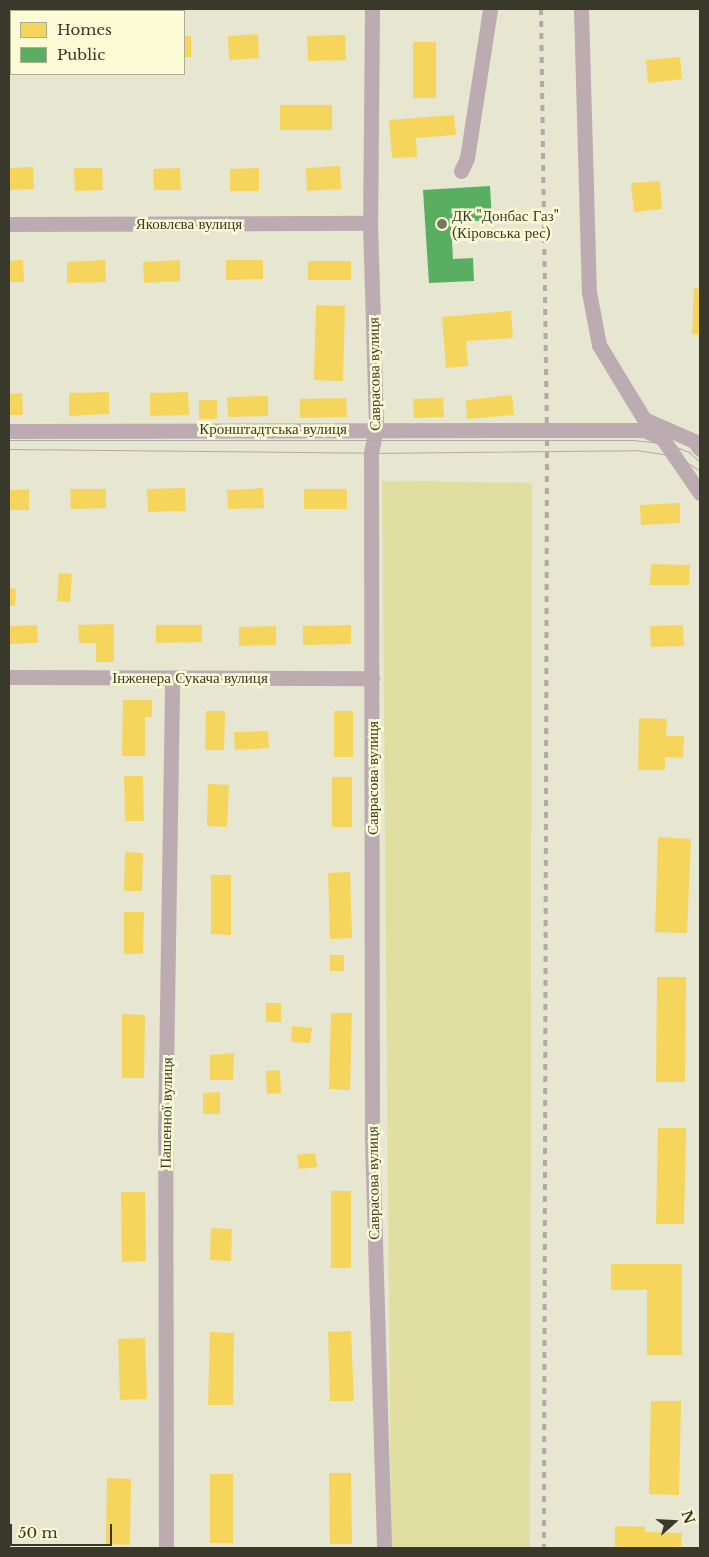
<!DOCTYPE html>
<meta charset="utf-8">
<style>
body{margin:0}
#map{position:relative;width:709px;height:1557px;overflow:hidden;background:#e6e6d1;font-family:"Libre Baskerville",serif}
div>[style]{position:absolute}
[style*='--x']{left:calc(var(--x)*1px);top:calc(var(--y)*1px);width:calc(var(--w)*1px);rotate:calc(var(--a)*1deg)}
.green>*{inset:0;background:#e0dfa1}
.homes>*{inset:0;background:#f6d55c}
.public>*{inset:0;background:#5aae61}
.street>*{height:15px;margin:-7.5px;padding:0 7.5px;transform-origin:7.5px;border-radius:7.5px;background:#bdabb2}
.tram>*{height:1px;margin:-0.5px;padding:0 0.5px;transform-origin:0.5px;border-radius:0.5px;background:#b3aaa8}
.rail>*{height:4px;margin-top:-2px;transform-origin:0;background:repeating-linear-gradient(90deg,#b3aaa8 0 6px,transparent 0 12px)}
.street-bridge>*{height:15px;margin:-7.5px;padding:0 7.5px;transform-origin:7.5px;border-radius:7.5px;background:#bdabb2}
.dots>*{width:14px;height:14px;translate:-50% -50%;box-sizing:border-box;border:2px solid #fbfbd6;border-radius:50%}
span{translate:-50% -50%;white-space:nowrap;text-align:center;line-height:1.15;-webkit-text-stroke:5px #fbfbd6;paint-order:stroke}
.poi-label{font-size:15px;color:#39392b}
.left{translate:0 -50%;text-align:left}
.street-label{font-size:15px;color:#39392b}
.frame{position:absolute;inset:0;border:10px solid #39392b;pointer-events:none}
.legend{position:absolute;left:10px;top:10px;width:175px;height:65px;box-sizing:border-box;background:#fbfbd6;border:1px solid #adad92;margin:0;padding:6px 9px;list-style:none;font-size:15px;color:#39392b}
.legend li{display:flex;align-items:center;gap:10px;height:25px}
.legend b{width:25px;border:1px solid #adad92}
.north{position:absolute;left:649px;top:1497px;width:50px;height:50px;-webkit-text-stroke:4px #fbfbd6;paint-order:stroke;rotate:71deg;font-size:14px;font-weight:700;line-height:20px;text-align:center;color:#39392b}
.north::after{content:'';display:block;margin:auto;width:18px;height:22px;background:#39392b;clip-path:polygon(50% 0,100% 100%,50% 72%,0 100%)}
.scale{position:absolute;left:10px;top:1524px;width:102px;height:22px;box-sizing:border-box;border:2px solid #39392b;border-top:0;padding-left:6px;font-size:15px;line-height:18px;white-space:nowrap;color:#39392b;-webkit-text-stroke:4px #fbfbd6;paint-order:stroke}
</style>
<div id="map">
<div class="green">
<div style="clip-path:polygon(382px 481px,532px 483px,530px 1548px,391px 1548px)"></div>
</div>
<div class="homes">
<div style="clip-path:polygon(9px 34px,11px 34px,11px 55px,9px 55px)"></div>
<div style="clip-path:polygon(258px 34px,259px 58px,229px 60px,228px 36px)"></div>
<div style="clip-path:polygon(345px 35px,346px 60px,308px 61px,307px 36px)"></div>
<div style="clip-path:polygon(184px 36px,191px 36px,191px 57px,184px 57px)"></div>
<div style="clip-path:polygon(413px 42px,436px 42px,436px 98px,413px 98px)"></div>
<div style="clip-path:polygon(680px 57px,682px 79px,648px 83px,646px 60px)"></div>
<div style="clip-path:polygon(280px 105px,332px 105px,332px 130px,280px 130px)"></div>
<div style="clip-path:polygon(454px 115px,456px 135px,416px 138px,417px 157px,392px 158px,389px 120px)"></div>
<div style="clip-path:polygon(340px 166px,341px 189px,307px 191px,306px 168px)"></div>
<div style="clip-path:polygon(33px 167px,34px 189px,9px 190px,9px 168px)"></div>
<div style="clip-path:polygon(74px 168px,102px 168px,103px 190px,75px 191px)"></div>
<div style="clip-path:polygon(180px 168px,181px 190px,154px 190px,153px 169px)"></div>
<div style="clip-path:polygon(259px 168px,259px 191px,230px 191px,230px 169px)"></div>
<div style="clip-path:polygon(660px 181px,662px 209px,634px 212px,631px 183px)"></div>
<div style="clip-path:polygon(23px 260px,24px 282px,9px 282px,9px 261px)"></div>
<div style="clip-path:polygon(105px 260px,106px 282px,67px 283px,67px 262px)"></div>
<div style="clip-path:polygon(180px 260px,180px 281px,144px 283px,143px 262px)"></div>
<div style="clip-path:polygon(226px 260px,263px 260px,263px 279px,226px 280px)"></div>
<div style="clip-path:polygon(308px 261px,351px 261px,351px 280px,308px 280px)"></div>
<div style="clip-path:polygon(694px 288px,700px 289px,700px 335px,692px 334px)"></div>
<div style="clip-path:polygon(316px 305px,345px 306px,343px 381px,314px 380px)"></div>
<div style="clip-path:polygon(511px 311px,513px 338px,466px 341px,468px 366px,446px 368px,442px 317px)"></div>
<div style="clip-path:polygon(109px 392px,109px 414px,69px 416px,69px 393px)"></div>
<div style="clip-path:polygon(188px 392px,189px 415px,150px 416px,150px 393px)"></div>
<div style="clip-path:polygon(22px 393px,23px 415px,9px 415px,9px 394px)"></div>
<div style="clip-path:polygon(512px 395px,514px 415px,467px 419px,466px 400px)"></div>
<div style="clip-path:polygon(268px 396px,268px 416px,228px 417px,227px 397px)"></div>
<div style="clip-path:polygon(346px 398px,347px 417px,300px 418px,300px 399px)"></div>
<div style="clip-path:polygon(443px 398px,444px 417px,414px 418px,413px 399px)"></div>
<div style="clip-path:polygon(199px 400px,217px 400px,217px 419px,199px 419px)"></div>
<div style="clip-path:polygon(185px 488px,186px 511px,148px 512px,147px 489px)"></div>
<div style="clip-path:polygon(263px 488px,264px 508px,228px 509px,227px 490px)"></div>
<div style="clip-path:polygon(29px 489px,29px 510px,9px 510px,9px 490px)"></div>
<div style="clip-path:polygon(70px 489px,106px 489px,106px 508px,71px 509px)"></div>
<div style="clip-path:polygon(304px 489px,347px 489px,347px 509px,304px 509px)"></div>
<div style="clip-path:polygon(680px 503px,680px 523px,641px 525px,640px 505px)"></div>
<div style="clip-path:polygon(651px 564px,690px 565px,689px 585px,650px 585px)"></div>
<div style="clip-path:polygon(59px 573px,72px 574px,70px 602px,57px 601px)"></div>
<div style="clip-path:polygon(9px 588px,16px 589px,15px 606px,9px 606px)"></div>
<div style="clip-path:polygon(114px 624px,114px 662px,96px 662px,96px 643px,79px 643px,78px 625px)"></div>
<div style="clip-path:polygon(37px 625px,38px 643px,9px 644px,9px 626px)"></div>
<div style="clip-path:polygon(156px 625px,202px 625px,202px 642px,156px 643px)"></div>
<div style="clip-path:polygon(351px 625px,351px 644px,303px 645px,303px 626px)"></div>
<div style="clip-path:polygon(683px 625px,684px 646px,651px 647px,650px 626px)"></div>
<div style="clip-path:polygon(276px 626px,276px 645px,239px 646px,239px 627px)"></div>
<div style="clip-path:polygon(123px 700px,152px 700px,152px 717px,145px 717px,145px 756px,122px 756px)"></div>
<div style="clip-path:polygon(206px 711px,225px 711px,224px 750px,205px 750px)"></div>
<div style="clip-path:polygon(334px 711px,353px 711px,353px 757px,334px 757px)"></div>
<div style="clip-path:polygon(639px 718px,667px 719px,666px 736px,684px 736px,683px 758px,665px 757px,665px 770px,638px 770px)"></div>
<div style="clip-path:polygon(268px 731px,269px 748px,235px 750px,234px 732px)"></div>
<div style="clip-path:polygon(124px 776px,143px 776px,144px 821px,125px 821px)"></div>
<div style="clip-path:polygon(332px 777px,352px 777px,352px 827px,332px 827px)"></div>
<div style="clip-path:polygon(208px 784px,229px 785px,227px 827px,207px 826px)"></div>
<div style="clip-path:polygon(658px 837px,691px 839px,687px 933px,655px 932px)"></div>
<div style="clip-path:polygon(125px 852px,143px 853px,142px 891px,124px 891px)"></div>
<div style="clip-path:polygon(350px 872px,352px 938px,330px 939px,328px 873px)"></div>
<div style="clip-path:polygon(211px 875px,231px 875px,231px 935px,211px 934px)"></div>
<div style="clip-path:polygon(124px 912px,144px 912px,143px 954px,124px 954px)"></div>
<div style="clip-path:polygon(330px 955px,344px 955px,344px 971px,330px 971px)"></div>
<div style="clip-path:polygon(657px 977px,686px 977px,685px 1082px,656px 1082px)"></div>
<div style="clip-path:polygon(266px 1003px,281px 1003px,281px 1022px,266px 1022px)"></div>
<div style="clip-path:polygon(331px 1013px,352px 1013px,350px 1090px,329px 1089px)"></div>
<div style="clip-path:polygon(122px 1014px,145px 1015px,144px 1078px,122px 1078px)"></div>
<div style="clip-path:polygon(292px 1026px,312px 1028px,310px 1043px,291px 1042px)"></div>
<div style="clip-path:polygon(234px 1053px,233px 1080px,210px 1080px,210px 1055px)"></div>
<div style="clip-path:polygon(280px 1070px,281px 1093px,267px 1094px,266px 1071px)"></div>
<div style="clip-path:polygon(220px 1092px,220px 1114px,203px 1114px,203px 1093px)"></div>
<div style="clip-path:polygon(658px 1128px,686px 1128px,684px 1224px,656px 1224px)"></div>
<div style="clip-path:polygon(315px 1153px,317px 1167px,299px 1169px,297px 1155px)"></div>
<div style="clip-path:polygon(331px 1191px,351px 1191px,351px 1268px,331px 1268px)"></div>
<div style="clip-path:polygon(121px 1192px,145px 1192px,146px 1261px,122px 1262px)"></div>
<div style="clip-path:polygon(211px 1228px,232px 1229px,231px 1261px,210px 1260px)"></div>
<div style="clip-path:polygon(611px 1264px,682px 1264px,682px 1355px,647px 1355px,647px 1290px,611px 1290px)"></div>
<div style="clip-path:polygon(351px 1331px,354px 1401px,330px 1401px,328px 1332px)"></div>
<div style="clip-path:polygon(210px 1332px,234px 1333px,233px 1405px,208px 1405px)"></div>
<div style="clip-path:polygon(145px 1338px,147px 1399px,120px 1400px,118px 1339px)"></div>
<div style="clip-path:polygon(651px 1401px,681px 1401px,679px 1495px,649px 1494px)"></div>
<div style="clip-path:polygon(329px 1473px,351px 1473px,352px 1544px,330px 1544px)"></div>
<div style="clip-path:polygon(210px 1474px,233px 1474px,233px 1543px,210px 1543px)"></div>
<div style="clip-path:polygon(107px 1478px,131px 1479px,130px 1545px,106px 1544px)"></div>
<div style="clip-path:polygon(615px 1526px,645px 1527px,645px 1532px,682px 1533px,681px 1548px,615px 1548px)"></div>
</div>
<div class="public">
<div style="clip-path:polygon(490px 186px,492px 220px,451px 222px,453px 259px,473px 258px,474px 281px,429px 283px,423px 190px)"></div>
</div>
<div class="street">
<div style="--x:372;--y:9;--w:214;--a:90.5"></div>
<div style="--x:370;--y:223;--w:206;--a:88.3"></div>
<div style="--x:376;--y:429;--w:25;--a:102"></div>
<div style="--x:371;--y:453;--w:687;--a:89.92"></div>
<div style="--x:372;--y:1140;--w:408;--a:88.3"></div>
<div style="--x:581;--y:9;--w:283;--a:88.4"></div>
<div style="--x:589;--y:292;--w:54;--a:79.3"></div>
<div style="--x:599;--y:345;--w:87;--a:58.7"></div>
<div style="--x:644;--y:419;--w:55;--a:23.7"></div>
<div style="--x:694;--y:441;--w:10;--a:53"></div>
<div style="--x:461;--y:171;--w:14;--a:-65"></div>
<div style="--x:467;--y:158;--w:151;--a:-81.2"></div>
<div style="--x:9;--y:224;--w:361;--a:-0.2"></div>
<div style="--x:556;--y:430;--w:88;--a:0"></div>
<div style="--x:644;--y:430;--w:20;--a:24"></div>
<div style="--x:662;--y:438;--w:67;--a:55.4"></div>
<div style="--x:9;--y:431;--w:527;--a:-0.11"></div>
<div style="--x:9;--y:677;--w:363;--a:0.2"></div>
<div style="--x:166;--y:1548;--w:412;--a:-90.1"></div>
<div style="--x:165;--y:1136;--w:458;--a:-89.1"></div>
</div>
<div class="tram">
<div style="--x:9;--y:440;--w:624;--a:0"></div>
<div style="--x:633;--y:440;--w:36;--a:6"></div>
<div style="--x:669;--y:444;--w:22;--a:22"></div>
<div style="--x:689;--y:452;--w:15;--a:42"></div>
<div style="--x:9;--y:449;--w:362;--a:0.6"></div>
<div style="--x:371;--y:453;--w:265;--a:-0.6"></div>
<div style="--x:636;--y:450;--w:41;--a:8.3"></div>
<div style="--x:677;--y:456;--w:27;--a:33"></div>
</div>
<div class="rail">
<div style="--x:541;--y:9;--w:431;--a:89.2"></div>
<div style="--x:547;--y:440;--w:1108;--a:90.16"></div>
</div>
<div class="street-bridge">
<div style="--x:536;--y:430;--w:20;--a:0"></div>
</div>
<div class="dots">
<div style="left:442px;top:224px;background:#767665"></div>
</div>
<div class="poi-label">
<span class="left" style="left:452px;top:224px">ДК "Донбас Газ"<br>(Кіровська рес)</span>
</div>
<div class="street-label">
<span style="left:189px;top:224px">Яковлєва вулиця</span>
<span style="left:374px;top:374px;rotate:-91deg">Саврасова вулиця</span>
<span style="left:273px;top:429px">Кронштадтська вулиця</span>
<span style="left:190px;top:678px">Інженера Сукача вулиця</span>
<span style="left:373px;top:778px;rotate:-90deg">Саврасова вулиця</span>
<span style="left:166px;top:1113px;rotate:-89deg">Пашенної вулиця</span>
<span style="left:373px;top:1183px;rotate:-91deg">Саврасова вулиця</span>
</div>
<div class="frame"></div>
<ul class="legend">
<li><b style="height:14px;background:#f6d55c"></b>Homes</li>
<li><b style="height:14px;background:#5aae61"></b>Public</li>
</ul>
<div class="north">N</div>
<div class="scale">50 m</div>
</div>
